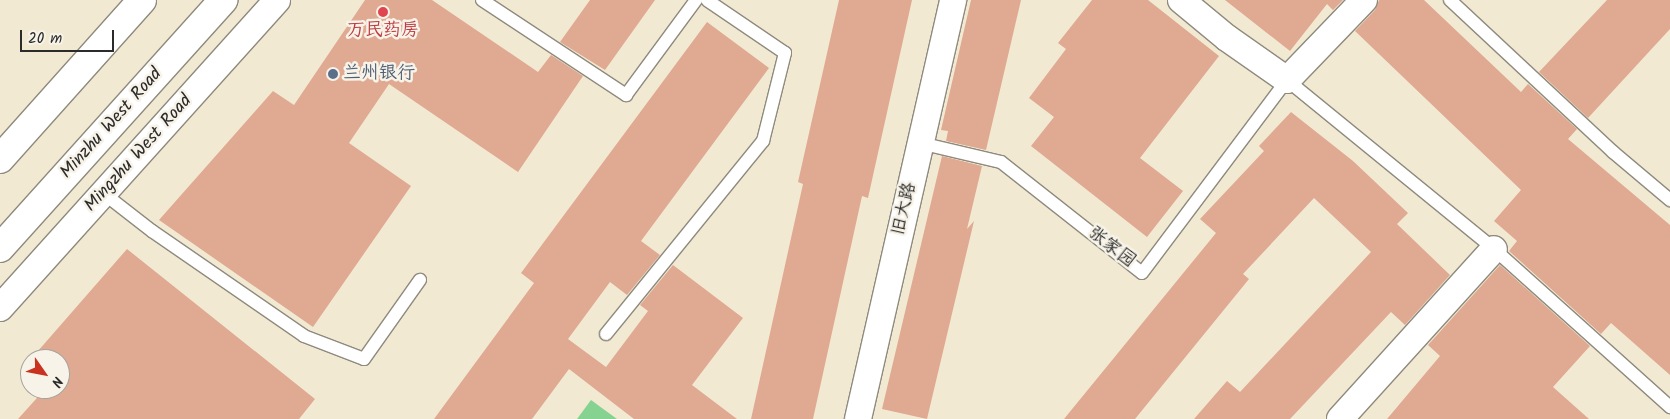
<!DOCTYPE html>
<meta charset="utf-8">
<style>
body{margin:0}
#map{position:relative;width:1670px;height:419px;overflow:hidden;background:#f2e9d2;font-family:Kalam,"LXGW WenKai TC",sans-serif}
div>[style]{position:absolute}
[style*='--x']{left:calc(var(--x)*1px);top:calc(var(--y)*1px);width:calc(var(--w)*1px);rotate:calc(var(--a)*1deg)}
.green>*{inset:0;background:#86d290}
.building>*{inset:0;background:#e0a991}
.roads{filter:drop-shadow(1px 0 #8e8a7e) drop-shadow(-1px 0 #8e8a7e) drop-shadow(0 1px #8e8a7e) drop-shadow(0 -1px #8e8a7e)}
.lane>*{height:12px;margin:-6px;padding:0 6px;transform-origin:6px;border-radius:6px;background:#fff}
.street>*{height:26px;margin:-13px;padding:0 13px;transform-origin:13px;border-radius:13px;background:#fff}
.secondary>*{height:28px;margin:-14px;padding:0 14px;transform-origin:14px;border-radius:14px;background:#fff}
.dots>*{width:14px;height:14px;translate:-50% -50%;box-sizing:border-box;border:2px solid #f7f3e8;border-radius:50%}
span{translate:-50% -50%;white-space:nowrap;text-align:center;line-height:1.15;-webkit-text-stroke:5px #f7f3e8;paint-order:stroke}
.health-label{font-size:18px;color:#be3a42}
.service-label{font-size:18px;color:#4e5e75}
.left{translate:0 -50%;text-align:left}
.street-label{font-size:18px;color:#2b2b2b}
.north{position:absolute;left:20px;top:349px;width:50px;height:50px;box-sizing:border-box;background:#f7f3e8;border:1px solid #a5a39c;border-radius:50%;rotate:123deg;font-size:14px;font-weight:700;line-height:20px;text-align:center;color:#2b2b2b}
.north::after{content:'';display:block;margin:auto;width:18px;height:22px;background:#c8321e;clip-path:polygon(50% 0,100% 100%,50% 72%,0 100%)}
.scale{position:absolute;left:20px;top:30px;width:94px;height:22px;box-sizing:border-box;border:2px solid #2b2b2b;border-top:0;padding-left:6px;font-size:15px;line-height:18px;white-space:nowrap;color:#2b2b2b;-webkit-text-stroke:4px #f7f3e8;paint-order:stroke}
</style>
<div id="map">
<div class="green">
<div style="clip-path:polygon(591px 400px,617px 419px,577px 419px)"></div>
</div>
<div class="building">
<div style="clip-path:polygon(365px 0,432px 0,538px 72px,551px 55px,583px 76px,518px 172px,389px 84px,349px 143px,411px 186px,313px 327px,159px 220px,273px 91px,294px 105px)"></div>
<div style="clip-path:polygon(590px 0,655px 0,605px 70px,560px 42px)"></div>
<div style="clip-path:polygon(839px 0,912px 0,868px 198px,862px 196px,813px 419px,751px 419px,803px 184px,798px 182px)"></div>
<div style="clip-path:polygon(971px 0,1021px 0,986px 150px,946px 141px,948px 131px,941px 130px)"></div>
<div style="clip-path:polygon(1092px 0,1148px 0,1219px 56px,1140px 158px,1183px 191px,1147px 237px,1031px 146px,1054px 117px,1029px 98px,1066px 49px,1058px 43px)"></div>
<div style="clip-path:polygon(1225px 0,1343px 0,1333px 10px,1327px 4px,1290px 51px)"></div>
<div style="clip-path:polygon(1379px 0,1424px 0,1521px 92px,1528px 84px,1577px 129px,1568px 139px,1670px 225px,1670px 375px,1611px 323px,1601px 334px,1509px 251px,1517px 241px,1494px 221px,1521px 190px,1355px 31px,1375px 10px)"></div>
<div style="clip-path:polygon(1607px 0,1670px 0,1670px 29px,1588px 118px,1539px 72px)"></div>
<div style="clip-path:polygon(707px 22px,769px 68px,641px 241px,660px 255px,627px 295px,610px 282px,568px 339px,606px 367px,648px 311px,640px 305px,673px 265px,743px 318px,692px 385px,737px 419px,634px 419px,569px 369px,532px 419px,434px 419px,534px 283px,521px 273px)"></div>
<div style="clip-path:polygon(1291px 112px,1353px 161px,1408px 213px,1397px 224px,1450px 275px,1405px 325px,1391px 312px,1290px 419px,1194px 419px,1227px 381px,1240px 392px,1371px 252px,1314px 198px,1243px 274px,1249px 279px,1135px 419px,1064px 419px,1216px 233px,1200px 219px,1264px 151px,1259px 146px)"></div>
<div style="clip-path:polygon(942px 156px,982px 166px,967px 229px,974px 221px,927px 419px,882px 409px)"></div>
<div style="clip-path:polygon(127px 249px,315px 399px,299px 419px,18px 419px,45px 389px,60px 389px,60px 359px,31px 359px)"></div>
<div style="clip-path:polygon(1500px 265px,1590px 346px,1553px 387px,1589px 419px,1387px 419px,1440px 356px,1428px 345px)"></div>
</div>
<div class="roads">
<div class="lane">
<div style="--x:482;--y:0;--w:173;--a:33.4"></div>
<div style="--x:626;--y:95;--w:118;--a:-53.6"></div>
<div style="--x:1450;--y:0;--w:223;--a:43"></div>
<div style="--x:1613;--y:152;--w:75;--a:40.1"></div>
<div style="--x:920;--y:143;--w:83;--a:13.2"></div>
<div style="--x:1001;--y:162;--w:179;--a:38.2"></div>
<div style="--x:1142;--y:273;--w:241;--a:-53.1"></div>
<div style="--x:1287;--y:80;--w:267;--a:39.2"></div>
<div style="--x:1494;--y:249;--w:237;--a:41.9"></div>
<div style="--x:103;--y:193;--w:62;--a:37.8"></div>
<div style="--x:152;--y:231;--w:185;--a:34.6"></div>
<div style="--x:304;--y:336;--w:64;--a:21"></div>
<div style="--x:364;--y:359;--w:97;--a:-54.7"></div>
<div style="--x:606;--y:334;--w:249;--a:-50.9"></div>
<div style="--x:763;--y:141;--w:91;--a:-76"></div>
<div style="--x:785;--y:53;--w:94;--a:-145.8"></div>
</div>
<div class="street">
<div style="--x:1181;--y:0;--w:60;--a:39.6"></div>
<div style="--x:1227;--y:38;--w:73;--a:35"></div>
<div style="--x:1287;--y:80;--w:111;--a:-46.1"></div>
<div style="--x:0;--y:308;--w:414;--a:-48"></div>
<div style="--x:858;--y:419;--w:430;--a:-77.2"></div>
<div style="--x:1340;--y:419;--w:229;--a:-47.8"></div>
</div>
<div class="secondary">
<div style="--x:0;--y:159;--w:213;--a:-48.2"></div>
<div style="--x:0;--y:248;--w:334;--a:-48"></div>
</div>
</div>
<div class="dots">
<div style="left:383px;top:12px;background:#e0444e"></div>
<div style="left:333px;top:74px;background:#5c6f8a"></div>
</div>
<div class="health-label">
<span style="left:383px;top:31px">万民药房</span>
</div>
<div class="service-label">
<span class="left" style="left:343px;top:74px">兰州银行</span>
</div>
<div class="street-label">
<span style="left:112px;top:124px;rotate:-48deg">Minzhu West Road</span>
<span style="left:139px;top:154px;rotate:-48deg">Mingzhu West Road</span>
<span style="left:905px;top:209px;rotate:-77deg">旧大路</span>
<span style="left:1111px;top:248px;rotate:38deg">张家园</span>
</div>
<div class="north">N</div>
<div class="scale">20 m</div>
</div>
